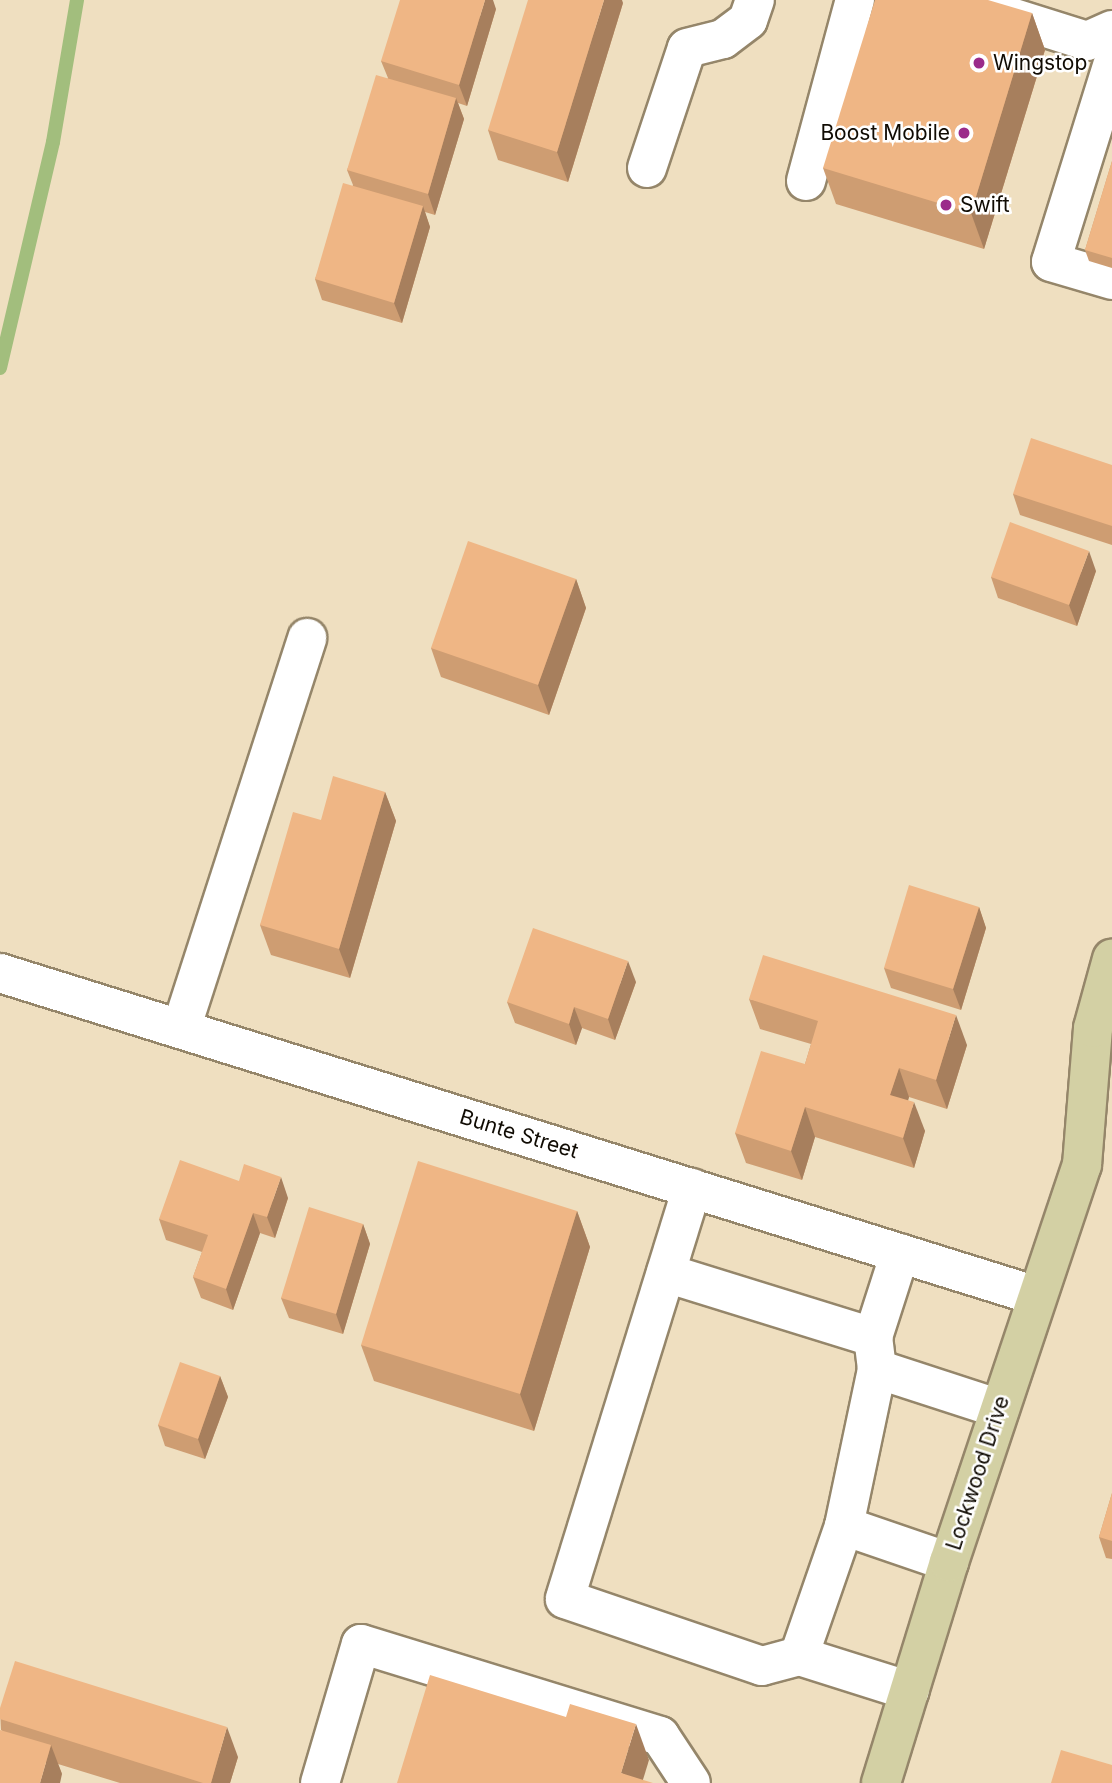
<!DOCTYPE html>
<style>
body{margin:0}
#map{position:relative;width:1112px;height:1783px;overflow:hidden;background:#efdfc0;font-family:Inter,sans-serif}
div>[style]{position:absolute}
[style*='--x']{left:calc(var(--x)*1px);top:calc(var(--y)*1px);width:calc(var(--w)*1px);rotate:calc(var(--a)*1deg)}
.stream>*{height:14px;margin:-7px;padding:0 7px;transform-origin:7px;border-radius:7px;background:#a2be7d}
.roads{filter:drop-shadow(2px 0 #95866a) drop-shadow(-2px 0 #95866a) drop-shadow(0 2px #95866a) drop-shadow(0 -2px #95866a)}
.minor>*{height:38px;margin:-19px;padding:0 19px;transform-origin:19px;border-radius:19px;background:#fff}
.major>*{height:38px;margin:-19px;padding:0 19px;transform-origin:19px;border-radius:19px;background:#d3d0a4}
.wall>*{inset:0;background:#ce9d72}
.shaded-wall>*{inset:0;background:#a77f5d}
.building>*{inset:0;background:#efb685}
.dots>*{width:19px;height:19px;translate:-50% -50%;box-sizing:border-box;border:4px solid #fff;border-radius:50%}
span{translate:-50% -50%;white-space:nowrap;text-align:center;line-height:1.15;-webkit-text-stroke:5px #fff;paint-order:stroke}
.poi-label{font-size:21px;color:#100b03}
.left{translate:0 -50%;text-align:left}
.right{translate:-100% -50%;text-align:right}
.street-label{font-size:21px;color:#100b03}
</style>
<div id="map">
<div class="stream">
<div style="--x:0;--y:368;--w:232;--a:-76.8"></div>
<div style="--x:53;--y:142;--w:144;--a:-80.4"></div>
</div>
<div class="roads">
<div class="minor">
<div style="--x:957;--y:0;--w:136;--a:17.5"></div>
<div style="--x:1087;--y:41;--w:27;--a:-24"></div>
<div style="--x:1112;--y:66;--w:205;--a:107.3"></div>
<div style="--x:1051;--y:262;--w:64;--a:16.4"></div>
<div style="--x:647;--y:168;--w:126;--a:-71.6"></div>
<div style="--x:687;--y:48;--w:37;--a:-14"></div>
<div style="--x:723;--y:39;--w:31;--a:-37"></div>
<div style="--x:748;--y:20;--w:21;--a:-71"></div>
<div style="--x:806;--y:181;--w:188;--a:-74.9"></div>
<div style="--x:0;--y:973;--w:1086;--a:17.3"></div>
<div style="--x:181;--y:1029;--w:411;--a:-72.1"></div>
<div style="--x:692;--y:1188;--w:430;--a:107.2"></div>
<div style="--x:565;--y:1599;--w:208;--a:18.8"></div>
<div style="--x:762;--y:1666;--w:38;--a:-15"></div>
<div style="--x:799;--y:1656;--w:116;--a:17.5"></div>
<div style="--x:666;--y:1273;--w:217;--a:17.2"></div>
<div style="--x:877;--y:1369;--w:129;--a:18"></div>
<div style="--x:844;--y:1526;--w:111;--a:18.9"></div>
<div style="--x:799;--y:1656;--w:138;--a:-70.9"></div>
<div style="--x:844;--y:1526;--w:160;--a:-78.1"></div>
<div style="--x:877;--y:1369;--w:32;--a:-97"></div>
<div style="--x:873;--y:1337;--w:88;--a:-72.2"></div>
<div style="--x:320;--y:1783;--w:145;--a:-73.6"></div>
<div style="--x:361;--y:1644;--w:313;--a:17.1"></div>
<div style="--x:660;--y:1736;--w:56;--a:56.6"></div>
</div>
<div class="major">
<div style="--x:881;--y:1783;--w:231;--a:-72.9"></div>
<div style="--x:949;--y:1562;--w:419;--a:-71.5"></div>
<div style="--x:1082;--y:1165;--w:137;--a:-85.4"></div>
<div style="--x:1093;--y:1028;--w:72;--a:-74.6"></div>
</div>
</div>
<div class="wall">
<div style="clip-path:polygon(623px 3px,568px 182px,498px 160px,488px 130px)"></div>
<div style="clip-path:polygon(496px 9px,467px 106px,458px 103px,464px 119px,435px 215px,425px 212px,430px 227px,402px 323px,322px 300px,315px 279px,353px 185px,347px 170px,388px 78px,381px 61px)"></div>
<div style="clip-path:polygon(1032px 13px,1045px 50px,984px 249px,836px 204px,823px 168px)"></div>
<div style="clip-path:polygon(1112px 161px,1112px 268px,1089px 261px,1085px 250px)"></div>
<div style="clip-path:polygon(1112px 465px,1112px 545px,1020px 515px,1013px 494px)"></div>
<div style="clip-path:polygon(1096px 571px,1077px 626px,998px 598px,991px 577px)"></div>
<div style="clip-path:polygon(576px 579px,586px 608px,549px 715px,441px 677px,431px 648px)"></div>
<div style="clip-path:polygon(385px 792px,396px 821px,350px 978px,271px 955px,260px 925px,321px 820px)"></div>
<div style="clip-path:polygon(979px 907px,986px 928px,961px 1010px,891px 988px,884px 968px)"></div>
<div style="clip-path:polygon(636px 982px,615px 1040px,582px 1028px,576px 1045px,515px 1023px,507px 1002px)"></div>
<div style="clip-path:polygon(749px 999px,967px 1045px,947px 1109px,909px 1097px,908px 1100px,925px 1131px,914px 1168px,815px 1137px,802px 1180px,746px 1163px,735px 1133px,805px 1064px,811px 1044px,760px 1029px)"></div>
<div style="clip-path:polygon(288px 1198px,275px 1238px,260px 1233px,233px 1310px,201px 1298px,193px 1277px,202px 1252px,166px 1240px,159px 1219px)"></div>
<div style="clip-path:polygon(577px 1211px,590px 1247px,534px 1431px,374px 1381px,361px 1345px)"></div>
<div style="clip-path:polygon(363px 1224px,370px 1244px,343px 1334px,289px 1318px,281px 1298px)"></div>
<div style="clip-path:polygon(220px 1376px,228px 1397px,205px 1459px,165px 1446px,158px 1425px)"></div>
<div style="clip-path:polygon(1112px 1493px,1112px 1559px,1106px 1558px,1099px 1537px)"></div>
<div style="clip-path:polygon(0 1708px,238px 1757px,230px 1783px,120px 1783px,58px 1764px,62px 1774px,1px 1730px)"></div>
</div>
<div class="shaded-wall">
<div style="clip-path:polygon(485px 0,493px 0,496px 9px,467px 106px,459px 85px)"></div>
<div style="clip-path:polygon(604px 0,622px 0,623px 3px,568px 182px,557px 152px)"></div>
<div style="clip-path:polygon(1032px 13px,1045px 50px,984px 249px,971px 213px)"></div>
<div style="clip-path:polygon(456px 98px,464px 119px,435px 215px,428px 194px)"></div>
<div style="clip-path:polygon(423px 206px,430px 227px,402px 323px,394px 303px)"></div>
<div style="clip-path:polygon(1089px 551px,1096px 571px,1077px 626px,1069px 605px)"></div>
<div style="clip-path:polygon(576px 579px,586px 608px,549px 715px,538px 685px)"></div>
<div style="clip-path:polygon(385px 792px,396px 821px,350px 978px,339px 949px)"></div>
<div style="clip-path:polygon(979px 907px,986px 928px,961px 1010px,953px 989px)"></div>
<div style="clip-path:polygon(628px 961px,636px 982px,615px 1040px,608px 1019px)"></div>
<div style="clip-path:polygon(574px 1007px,582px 1028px,576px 1045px,569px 1024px)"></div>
<div style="clip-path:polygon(956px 1015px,967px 1045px,947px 1109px,936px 1080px)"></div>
<div style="clip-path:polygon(899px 1068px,909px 1097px,901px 1124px,890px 1095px)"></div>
<div style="clip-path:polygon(914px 1102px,925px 1131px,914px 1168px,903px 1138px)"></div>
<div style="clip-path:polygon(805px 1107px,815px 1137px,802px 1180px,791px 1151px)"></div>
<div style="clip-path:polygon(281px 1177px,288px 1198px,275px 1238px,267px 1217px)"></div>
<div style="clip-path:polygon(577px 1211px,590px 1247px,534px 1431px,520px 1394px)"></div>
<div style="clip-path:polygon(253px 1213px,260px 1233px,233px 1310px,226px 1289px)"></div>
<div style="clip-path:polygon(363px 1224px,370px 1244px,343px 1334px,336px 1314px)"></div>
<div style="clip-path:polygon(220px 1376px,228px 1397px,205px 1459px,198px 1439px)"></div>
<div style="clip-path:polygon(636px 1724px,649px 1760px,642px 1783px,621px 1773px)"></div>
<div style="clip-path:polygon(227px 1727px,238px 1757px,230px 1783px,211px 1783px)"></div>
<div style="clip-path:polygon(51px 1745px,62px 1774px,60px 1783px,40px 1783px)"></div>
</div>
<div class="building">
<div style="clip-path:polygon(400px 0,485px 0,459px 85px,381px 61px)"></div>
<div style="clip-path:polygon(528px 0,604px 0,557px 152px,488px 130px)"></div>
<div style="clip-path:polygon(875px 0,988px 0,1032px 13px,971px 213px,823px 168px)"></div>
<div style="clip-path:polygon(376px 75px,456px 98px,428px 194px,347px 170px)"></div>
<div style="clip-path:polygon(1112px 161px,1112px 258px,1085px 250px)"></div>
<div style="clip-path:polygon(343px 183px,423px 206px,394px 303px,315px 279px)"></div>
<div style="clip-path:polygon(1031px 438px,1112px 465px,1112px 526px,1013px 494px)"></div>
<div style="clip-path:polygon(1010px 522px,1089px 551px,1069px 605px,991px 577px)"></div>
<div style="clip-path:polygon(468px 541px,576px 579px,538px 685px,431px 648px)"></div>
<div style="clip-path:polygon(333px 776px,385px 792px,339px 949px,260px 925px,293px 812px,321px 820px)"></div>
<div style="clip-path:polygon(909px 885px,979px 907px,953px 989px,884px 968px)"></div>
<div style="clip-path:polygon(533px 928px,628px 961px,608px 1019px,574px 1007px,569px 1024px,507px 1002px)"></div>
<div style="clip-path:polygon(763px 955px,956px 1015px,936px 1080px,899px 1068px,890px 1095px,914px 1102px,903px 1138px,805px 1107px,791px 1151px,735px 1133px,761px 1051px,805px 1064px,818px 1021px,749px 999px)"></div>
<div style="clip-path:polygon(180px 1160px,239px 1181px,244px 1164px,281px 1177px,267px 1217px,253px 1213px,226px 1289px,193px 1277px,208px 1235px,159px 1219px)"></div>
<div style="clip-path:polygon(418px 1161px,577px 1211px,520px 1394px,361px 1345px)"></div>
<div style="clip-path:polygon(309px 1207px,363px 1224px,336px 1314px,281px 1298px)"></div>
<div style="clip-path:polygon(180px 1362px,220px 1376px,198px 1439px,158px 1425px)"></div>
<div style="clip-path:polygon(1112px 1493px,1112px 1541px,1099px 1537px)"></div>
<div style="clip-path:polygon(15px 1661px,227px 1727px,211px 1783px,203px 1783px,0 1719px,0 1708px)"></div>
<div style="clip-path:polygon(430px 1675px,566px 1717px,570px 1704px,636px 1724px,621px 1773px,653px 1783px,397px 1783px)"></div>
<div style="clip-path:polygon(0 1730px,51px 1745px,40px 1783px,0 1783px)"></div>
<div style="clip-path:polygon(1061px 1750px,1112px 1765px,1112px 1783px,1051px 1783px)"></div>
</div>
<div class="dots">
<div style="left:979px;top:63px;background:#9b2b8a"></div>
<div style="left:964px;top:133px;background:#9b2b8a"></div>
<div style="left:946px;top:205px;background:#9b2b8a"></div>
</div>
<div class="poi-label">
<span class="left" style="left:993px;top:63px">Wingstop</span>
<span class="right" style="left:950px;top:133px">Boost Mobile</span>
<span class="left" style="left:960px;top:205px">Swift</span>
</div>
<div class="street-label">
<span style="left:519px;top:1134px;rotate:17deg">Bunte Street</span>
<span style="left:978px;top:1473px;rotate:-72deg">Lockwood Drive</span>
</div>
</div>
